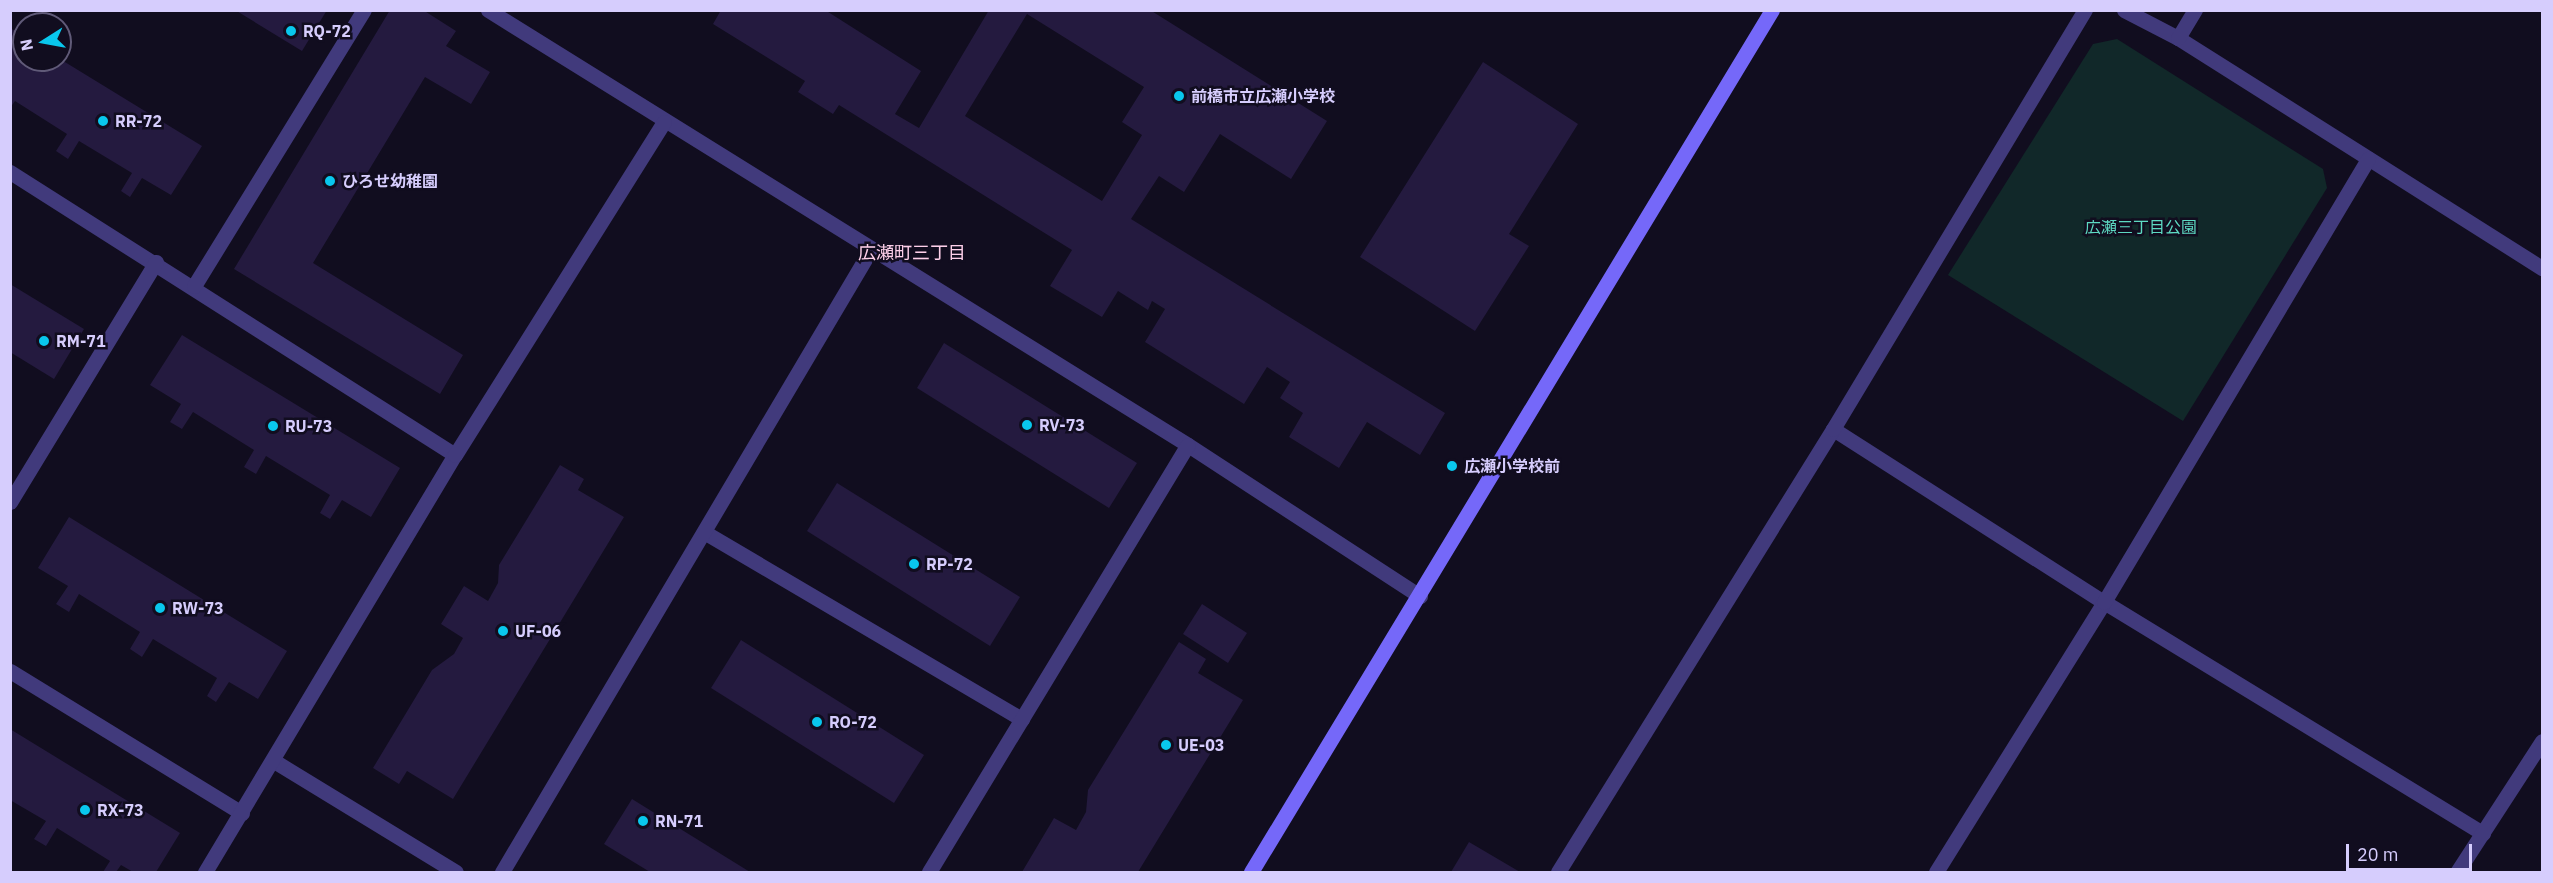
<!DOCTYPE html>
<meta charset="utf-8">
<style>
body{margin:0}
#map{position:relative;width:2553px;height:883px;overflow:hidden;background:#110d1f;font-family:"IBM Plex Sans","Noto Sans JP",sans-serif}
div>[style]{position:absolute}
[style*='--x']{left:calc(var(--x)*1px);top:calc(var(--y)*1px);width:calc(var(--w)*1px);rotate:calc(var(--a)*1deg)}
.green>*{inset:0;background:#112829}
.building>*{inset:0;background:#241a3f}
.street>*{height:15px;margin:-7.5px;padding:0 7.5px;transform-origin:7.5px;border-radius:7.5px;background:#413a7c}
.secondary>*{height:15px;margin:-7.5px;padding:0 7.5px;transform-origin:7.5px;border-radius:7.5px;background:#7568f9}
.dots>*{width:16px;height:16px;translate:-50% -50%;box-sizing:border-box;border:3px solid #110d1f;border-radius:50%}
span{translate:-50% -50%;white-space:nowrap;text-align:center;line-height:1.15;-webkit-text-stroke:5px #110d1f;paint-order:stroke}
.poi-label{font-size:16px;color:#d6cdfd;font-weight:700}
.left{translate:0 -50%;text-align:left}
.park-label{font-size:16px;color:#5dd9c2}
.neighbourhood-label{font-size:18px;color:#fdcfe9}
.frame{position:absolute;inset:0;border:12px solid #d6cdfd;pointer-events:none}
.north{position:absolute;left:12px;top:12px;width:60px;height:60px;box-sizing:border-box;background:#110d1f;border:2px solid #605a78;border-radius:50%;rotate:259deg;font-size:16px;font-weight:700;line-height:24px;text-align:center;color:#d6cdfd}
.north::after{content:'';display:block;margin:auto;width:21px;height:27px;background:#09c7ed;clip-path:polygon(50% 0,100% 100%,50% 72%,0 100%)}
.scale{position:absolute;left:2346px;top:844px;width:126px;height:27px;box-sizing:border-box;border:3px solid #d6cdfd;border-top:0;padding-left:8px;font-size:18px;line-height:21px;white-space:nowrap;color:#d6cdfd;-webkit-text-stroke:4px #110d1f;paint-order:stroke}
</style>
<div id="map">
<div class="green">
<div style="clip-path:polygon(2117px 39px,2323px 169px,2327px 188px,2183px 421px,1948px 275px,2093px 44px)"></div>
</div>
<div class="building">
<div style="clip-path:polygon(235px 10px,327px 10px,302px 51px)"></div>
<div style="clip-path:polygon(390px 10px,423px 10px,456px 31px,446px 46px,490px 72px,471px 104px,425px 77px,313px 263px,463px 355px,440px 394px,234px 269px)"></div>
<div style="clip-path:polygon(evenodd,721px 10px,825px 10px,921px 71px,895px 114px,919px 128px,989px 10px,1150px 10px,1327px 121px,1291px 179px,1220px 134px,1184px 192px,1159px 176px,1131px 219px,1445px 413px,1420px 455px,1367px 422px,1339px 468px,1289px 437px,1303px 413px,1280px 398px,1290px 382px,1267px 367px,1244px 404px,1145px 342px,1165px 309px,1152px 301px,1148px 310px,1118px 291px,1102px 317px,1050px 286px,1072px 250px,839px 105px,833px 114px,798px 92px,805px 81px,713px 24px,721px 10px,1027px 14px,1144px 87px,1122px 122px,1142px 135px,1102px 201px,965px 116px,1027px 14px)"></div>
<div style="clip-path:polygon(10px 28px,24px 36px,24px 60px,60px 59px,202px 146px,171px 195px,142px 178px,130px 197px,121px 191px,132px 173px,79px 141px,68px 159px,56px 151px,67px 134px,15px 101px,10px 108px)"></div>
<div style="clip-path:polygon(1483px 62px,1578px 124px,1509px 234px,1529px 246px,1475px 331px,1360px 257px)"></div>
<div style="clip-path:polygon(10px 284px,84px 329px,54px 379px,10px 352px)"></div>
<div style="clip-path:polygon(182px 335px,400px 468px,371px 517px,342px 500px,330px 519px,320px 513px,330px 495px,266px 456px,256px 474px,244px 467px,254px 450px,193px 412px,182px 429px,170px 422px,181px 404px,150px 385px)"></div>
<div style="clip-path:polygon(944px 343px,1137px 463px,1109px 508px,917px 388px)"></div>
<div style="clip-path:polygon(560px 465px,584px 479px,578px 490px,624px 517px,453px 799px,407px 771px,399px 784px,373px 768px,432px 670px,454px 654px,463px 638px,441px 624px,464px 586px,488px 601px,498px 583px,499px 565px)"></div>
<div style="clip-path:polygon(837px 483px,1020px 597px,990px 646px,807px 531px)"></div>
<div style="clip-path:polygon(69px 517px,287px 651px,258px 699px,229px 682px,216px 702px,207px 696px,217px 678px,153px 639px,142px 657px,130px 649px,140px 632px,79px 594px,69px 612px,56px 604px,68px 586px,38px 568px)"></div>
<div style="clip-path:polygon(1202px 604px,1247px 633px,1228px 663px,1183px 634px)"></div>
<div style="clip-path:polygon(741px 640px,924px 755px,894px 803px,711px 688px)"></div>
<div style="clip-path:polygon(1179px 642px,1206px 659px,1198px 673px,1243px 700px,1138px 872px,1022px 872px,1054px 818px,1076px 830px,1086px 812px,1088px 790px)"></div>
<div style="clip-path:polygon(10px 729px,180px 833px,156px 872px,133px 872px,121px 865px,116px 872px,103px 872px,110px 861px,57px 828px,46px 846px,34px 839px,46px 821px,10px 800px)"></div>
<div style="clip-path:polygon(632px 799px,750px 872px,650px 872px,604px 844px)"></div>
<div style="clip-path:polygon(1469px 842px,1520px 872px,1451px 872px)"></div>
</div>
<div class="street">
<div style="--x:488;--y:10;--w:824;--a:31.86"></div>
<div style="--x:1188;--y:445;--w:277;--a:33.1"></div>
<div style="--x:2124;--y:10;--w:61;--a:27.4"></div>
<div style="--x:2178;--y:38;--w:431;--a:32.3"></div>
<div style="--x:2178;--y:38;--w:33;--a:-59"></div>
<div style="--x:10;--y:172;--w:527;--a:32.45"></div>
<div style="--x:194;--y:286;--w:324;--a:-58.4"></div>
<div style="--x:1833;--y:429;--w:322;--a:32.6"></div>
<div style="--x:2104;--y:602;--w:444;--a:31.4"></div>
<div style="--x:10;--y:502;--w:281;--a:-58.7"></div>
<div style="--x:704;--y:532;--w:369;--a:30.5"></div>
<div style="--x:10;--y:671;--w:272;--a:31.5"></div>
<div style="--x:274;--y:761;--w:213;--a:31.4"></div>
<div style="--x:205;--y:872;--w:486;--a:-59.1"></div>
<div style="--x:455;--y:455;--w:393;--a:-57.9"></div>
<div style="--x:502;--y:872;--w:724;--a:-59.36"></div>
<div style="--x:929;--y:872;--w:499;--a:-58.8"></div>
<div style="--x:1558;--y:872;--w:521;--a:-58.17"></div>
<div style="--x:1833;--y:429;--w:489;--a:-59"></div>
<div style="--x:1936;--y:872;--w:318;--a:-58.1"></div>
<div style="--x:2104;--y:602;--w:516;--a:-59.21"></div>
<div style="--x:2457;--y:872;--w:156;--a:-57"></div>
</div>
<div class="secondary">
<div style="--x:1251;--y:872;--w:1007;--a:-58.85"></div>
</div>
<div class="dots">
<div style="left:291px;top:31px;background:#09c7ed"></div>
<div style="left:1179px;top:96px;background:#09c7ed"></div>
<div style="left:103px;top:121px;background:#09c7ed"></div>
<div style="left:330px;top:181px;background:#09c7ed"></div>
<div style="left:44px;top:341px;background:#09c7ed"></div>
<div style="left:1027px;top:425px;background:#09c7ed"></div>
<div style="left:273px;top:426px;background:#09c7ed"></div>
<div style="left:1452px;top:466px;background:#09c7ed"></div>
<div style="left:914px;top:564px;background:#09c7ed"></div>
<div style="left:160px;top:608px;background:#09c7ed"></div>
<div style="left:503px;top:631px;background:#09c7ed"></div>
<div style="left:817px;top:722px;background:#09c7ed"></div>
<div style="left:1166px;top:745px;background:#09c7ed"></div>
<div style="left:85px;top:810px;background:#09c7ed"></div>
<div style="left:643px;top:821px;background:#09c7ed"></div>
</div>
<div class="poi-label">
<span class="left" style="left:303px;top:31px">RQ-72</span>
<span class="left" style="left:1191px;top:96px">前橋市立広瀬小学校</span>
<span class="left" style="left:115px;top:121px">RR-72</span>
<span class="left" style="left:342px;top:181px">ひろせ幼稚園</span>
<span class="left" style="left:56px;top:341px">RM-71</span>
<span class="left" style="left:1039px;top:425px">RV-73</span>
<span class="left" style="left:285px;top:426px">RU-73</span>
<span class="left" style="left:1464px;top:466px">広瀬小学校前</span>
<span class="left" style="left:926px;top:564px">RP-72</span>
<span class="left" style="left:172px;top:608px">RW-73</span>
<span class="left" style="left:515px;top:631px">UF-06</span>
<span class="left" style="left:829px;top:722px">RO-72</span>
<span class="left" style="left:1178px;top:745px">UE-03</span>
<span class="left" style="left:97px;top:810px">RX-73</span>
<span class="left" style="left:655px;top:821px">RN-71</span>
</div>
<div class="park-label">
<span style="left:2141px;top:227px">広瀬三丁目公園</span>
</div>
<div class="neighbourhood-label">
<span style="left:912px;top:253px">広瀬町三丁目</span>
</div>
<div class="frame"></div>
<div class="north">N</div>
<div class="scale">20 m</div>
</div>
